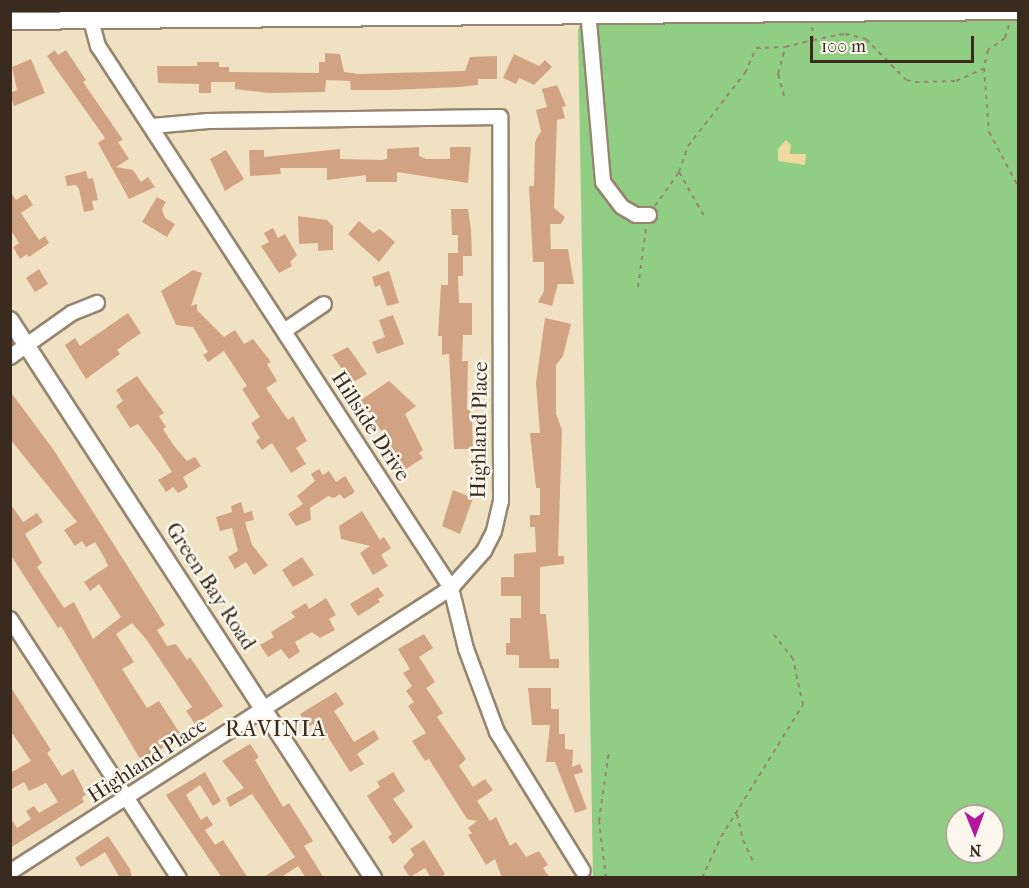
<!DOCTYPE html>
<style>
body{margin:0}
#map{position:relative;width:1029px;height:888px;overflow:hidden;background:#f0e1c3;font-family:"IM FELL French Canon",serif}
div>[style]{position:absolute}
[style*='--x']{left:calc(var(--x)*1px);top:calc(var(--y)*1px);width:calc(var(--w)*1px);rotate:calc(var(--a)*1deg)}
.green>*{inset:0;background:#90ce84}
.sand>*{inset:0;background:#eeda9e}
.building>*{inset:0;background:#d2a382}
.path>*{height:2px;margin-top:-1px;transform-origin:0;background:repeating-linear-gradient(90deg,#968670 0 4.5px,transparent 0 9px)}
.roads{filter:drop-shadow(2px 0 #968670) drop-shadow(-2px 0 #968670) drop-shadow(0 2px #968670) drop-shadow(0 -2px #968670)}
.minor>*{height:14px;margin:-7px;padding:0 7px;transform-origin:7px;border-radius:7px;background:#fff}
.major>*{height:16px;margin:-8px;padding:0 8px;transform-origin:8px;border-radius:8px;background:#fff}
span{translate:-50% -50%;white-space:nowrap;text-align:center;line-height:1.15;-webkit-text-stroke:5px #fbf7ec;paint-order:stroke}
.street-label{font-size:21px;color:#3b2a1e}
.neighbourhood-label{font-size:22px;color:#3b2a1e;letter-spacing:1.5px}
.frame{position:absolute;inset:0;border:12px solid #3b2a1e;pointer-events:none}
.north{position:absolute;left:945px;top:804px;width:60px;height:60px;box-sizing:border-box;background:#fbf7ec;border:2px solid #aea59a;border-radius:50%;rotate:179deg;font-size:16px;font-weight:700;line-height:24px;text-align:center;color:#3b2a1e}
.north::after{content:'';display:block;margin:auto;width:21px;height:27px;background:#b5179e;clip-path:polygon(50% 0,100% 100%,50% 72%,0 100%)}
.scale{position:absolute;left:810px;top:36px;width:164px;height:27px;box-sizing:border-box;border:3px solid #3b2a1e;border-top:0;padding-left:8px;font-size:18px;line-height:21px;white-space:nowrap;color:#3b2a1e;-webkit-text-stroke:4px #fbf7ec;paint-order:stroke}
</style>
<div id="map">
<div class="green">
<div style="clip-path:polygon(evenodd,585px 10px,1018px 11px,1018px 877px,593px 877px,578px 30px,585px 10px,957px 816px,993px 816px,993px 852px,957px 852px,957px 816px)"></div>
</div>
<div class="sand">
<div style="clip-path:polygon(786px 140px,791px 145px,790px 154px,806px 154px,805px 165px,778px 161px,778px 149px)"></div>
</div>
<div class="building">
<div style="clip-path:polygon(55px 50px,58px 55px,66px 50px,86px 80px,83px 82px,123px 140px,118px 142px,129px 159px,116px 167px,133px 170px,141px 182px,148px 177px,155px 187px,129px 199px,98px 143px,105px 138px,47px 56px)"></div>
<div style="clip-path:polygon(325px 53px,340px 54px,344px 72px,358px 74px,465px 71px,470px 57px,497px 56px,497px 79px,478px 79px,478px 85px,460px 87px,390px 90px,351px 90px,350px 81px,326px 80px,325px 92px,269px 93px,235px 89px,235px 82px,211px 82px,211px 93px,199px 93px,199px 84px,158px 83px,157px 66px,197px 66px,197px 62px,219px 62px,219px 67px,229px 67px,229px 72px,319px 73px,319px 62px,325px 62px)"></div>
<div style="clip-path:polygon(514px 54px,539px 66px,545px 60px,552px 67px,534px 85px,519px 78px,516px 84px,503px 78px)"></div>
<div style="clip-path:polygon(31px 59px,45px 93px,14px 106px,10px 93px,17px 90px,12px 67px)"></div>
<div style="clip-path:polygon(557px 85px,566px 106px,562px 107px,565px 118px,557px 120px,554px 208px,565px 217px,561px 224px,550px 224px,551px 249px,568px 249px,574px 284px,558px 284px,552px 306px,538px 302px,544px 291px,544px 262px,533px 262px,529px 186px,534px 186px,535px 142px,541px 131px,536px 110px,547px 107px,542px 89px)"></div>
<div style="clip-path:polygon(419px 147px,419px 156px,426px 159px,450px 159px,450px 147px,471px 147px,468px 183px,397px 172px,397px 182px,366px 182px,366px 175px,327px 180px,327px 168px,280px 168px,281px 174px,250px 176px,249px 150px,264px 150px,264px 157px,340px 149px,340px 159px,381px 160px,387px 159px,387px 149px)"></div>
<div style="clip-path:polygon(226px 150px,244px 179px,225px 191px,210px 159px)"></div>
<div style="clip-path:polygon(86px 171px,88px 179px,93px 178px,98px 200px,92px 201px,94px 210px,84px 212px,79px 189px,76px 185px,67px 186px,65px 176px)"></div>
<div style="clip-path:polygon(10px 191px,16px 200px,26px 194px,33px 205px,21px 213px,39px 240px,45px 236px,49px 243px,29px 257px,27px 254px,20px 259px,13px 247px,19px 243px,10px 229px)"></div>
<div style="clip-path:polygon(157px 197px,166px 202px,162px 209px,165px 218px,175px 224px,167px 237px,142px 222px)"></div>
<div style="clip-path:polygon(451px 209px,468px 209px,471px 230px,472px 256px,463px 256px,463px 276px,458px 276px,459px 303px,472px 303px,472px 335px,463px 335px,462px 361px,468px 361px,467px 410px,470px 410px,472px 421px,473px 449px,454px 449px,449px 354px,442px 355px,442px 336px,438px 336px,441px 285px,448px 285px,448px 253px,458px 253px,458px 235px,452px 235px)"></div>
<div style="clip-path:polygon(298px 216px,327px 220px,333px 226px,333px 250px,318px 251px,318px 243px,299px 244px)"></div>
<div style="clip-path:polygon(359px 221px,373px 233px,380px 229px,395px 242px,379px 262px,348px 234px)"></div>
<div style="clip-path:polygon(273px 228px,278px 238px,285px 234px,297px 255px,290px 262px,292px 266px,279px 273px,261px 246px,269px 242px,264px 233px)"></div>
<div style="clip-path:polygon(39px 269px,48px 284px,35px 292px,26px 278px)"></div>
<div style="clip-path:polygon(193px 270px,202px 273px,191px 306px,197px 304px,197px 310px,224px 337px,235px 330px,244px 344px,253px 339px,271px 362px,267px 364px,277px 381px,266px 388px,288px 420px,293px 416px,307px 441px,296px 448px,306px 464px,291px 473px,272px 443px,262px 450px,256px 441px,260px 438px,251px 423px,260px 417px,242px 389px,247px 386px,224px 351px,208px 362px,203px 355px,208px 352px,193px 327px,176px 325px,161px 291px)"></div>
<div style="clip-path:polygon(389px 271px,399px 303px,387px 306px,380px 285px,375px 287px,372px 277px)"></div>
<div style="clip-path:polygon(128px 313px,141px 333px,117px 350px,120px 354px,86px 379px,65px 345px,75px 338px,80px 346px)"></div>
<div style="clip-path:polygon(393px 315px,404px 344px,377px 354px,372px 342px,385px 337px,379px 320px)"></div>
<div style="clip-path:polygon(545px 318px,571px 324px,563px 356px,556px 365px,556px 414px,562px 430px,558px 556px,564px 556px,564px 564px,540px 567px,540px 614px,546px 614px,550px 659px,559px 659px,559px 668px,519px 668px,519px 655px,506px 655px,506px 643px,510px 643px,510px 618px,521px 618px,521px 596px,501px 596px,501px 577px,514px 577px,514px 554px,536px 552px,535px 527px,530px 527px,530px 515px,540px 515px,540px 488px,536px 488px,530px 433px,540px 433px,536px 383px)"></div>
<div style="clip-path:polygon(348px 347px,367px 374px,352px 383px,332px 355px)"></div>
<div style="clip-path:polygon(137px 376px,164px 413px,159px 416px,166px 427px,163px 429px,174px 446px,187px 461px,195px 457px,201px 466px,183px 477px,188px 487px,178px 493px,173px 487px,166px 492px,158px 480px,172px 472px,161px 455px,138px 424px,130px 428px,116px 406px,123px 401px,116px 390px)"></div>
<div style="clip-path:polygon(389px 381px,416px 406px,405px 414px,423px 450px,419px 453px,423px 458px,406px 469px,361px 400px)"></div>
<div style="clip-path:polygon(10px 391px,53px 449px,153px 606px,165px 625px,157px 630px,167px 646px,176px 644px,187px 660px,190px 657px,223px 706px,195px 724px,186px 711px,192px 707px,146px 639px,132px 623px,116px 634px,134px 662px,122px 669px,147px 708px,159px 701px,181px 735px,142px 762px,61px 626px,58px 628px,10px 554px,10px 503px,23px 522px,37px 513px,43px 522px,25px 534px,42px 563px,37px 567px,64px 608px,74px 602px,93px 639px,121px 617px,99px 584px,90px 591px,84px 582px,108px 566px,104px 557px,95px 542px,86px 547px,82px 541px,75px 546px,64px 530px,77px 522px,10px 439px)"></div>
<div style="clip-path:polygon(319px 469px,323px 475px,329px 471px,336px 482px,345px 476px,355px 492px,344px 499px,340px 494px,334px 498px,328px 496px,310px 508px,311px 520px,296px 526px,288px 514px,303px 504px,297px 496px,315px 481px,311px 474px)"></div>
<div style="clip-path:polygon(453px 490px,473px 498px,460px 534px,442px 526px)"></div>
<div style="clip-path:polygon(241px 502px,244px 513px,252px 511px,254px 520px,245px 522px,252px 545px,268px 565px,254px 575px,246px 562px,235px 569px,228px 557px,238px 551px,232px 528px,220px 531px,216px 517px,232px 512px,231px 506px)"></div>
<div style="clip-path:polygon(362px 511px,380px 540px,384px 537px,391px 548px,381px 555px,388px 566px,373px 575px,360px 553px,370px 546px,341px 539px,339px 526px)"></div>
<div style="clip-path:polygon(302px 557px,314px 575px,293px 587px,282px 570px)"></div>
<div style="clip-path:polygon(378px 587px,384px 596px,378px 599px,380px 602px,358px 616px,350px 604px)"></div>
<div style="clip-path:polygon(326px 598px,336px 615px,329px 619px,335px 630px,320px 638px,312px 632px,295px 642px,300px 652px,289px 659px,281px 649px,268px 657px,260px 645px,274px 637px,271px 632px,295px 617px,291px 612px,306px 603px,309px 609px)"></div>
<div style="clip-path:polygon(424px 634px,433px 648px,419px 657px,435px 682px,426px 688px,443px 713px,437px 717px,466px 759px,459px 766px,473px 787px,485px 779px,493px 790px,477px 801px,490px 821px,496px 817px,510px 846px,516px 842px,526px 857px,539px 851px,548px 865px,543px 868px,550px 878px,502px 878px,495px 859px,486px 865px,468px 835px,472px 833px,468px 828px,477px 821px,467px 819px,429px 759px,425px 761px,412px 741px,426px 733px,408px 706px,414px 702px,406px 691px,412px 686px,403px 673px,410px 669px,398px 649px)"></div>
<div style="clip-path:polygon(10px 686px,51px 750px,47px 753px,62px 776px,73px 769px,86px 794px,82px 798px,84px 802px,10px 848px,10px 817px,17px 828px,31px 819px,26px 811px,34px 806px,39px 813px,58px 802px,46px 783px,29px 791px,24px 782px,10px 790px,10px 773px,31px 761px,10px 730px)"></div>
<div style="clip-path:polygon(528px 688px,551px 688px,551px 709px,559px 709px,559px 734px,565px 734px,565px 749px,573px 750px,572px 767px,580px 764px,583px 772px,574px 775px,587px 809px,575px 813px,555px 762px,546px 762px,550px 725px,532px 725px)"></div>
<div style="clip-path:polygon(336px 692px,344px 704px,334px 711px,354px 742px,374px 730px,379px 739px,357px 754px,364px 764px,350px 772px,328px 737px,323px 740px,313px 724px,308px 727px,300px 714px)"></div>
<div style="clip-path:polygon(250px 744px,259px 757px,255px 760px,283px 807px,289px 803px,313px 841px,304px 846px,324px 878px,306px 878px,298px 866px,280px 878px,262px 878px,295px 857px,252px 794px,230px 807px,226px 798px,244px 788px,222px 761px)"></div>
<div style="clip-path:polygon(205px 772px,221px 801px,213px 806px,200px 785px,186px 795px,201px 820px,207px 816px,213px 825px,205px 830px,215px 845px,223px 840px,248px 878px,222px 878px,166px 795px)"></div>
<div style="clip-path:polygon(393px 772px,405px 791px,393px 799px,413px 827px,393px 844px,388px 837px,392px 834px,367px 796px,380px 787px,377px 782px)"></div>
<div style="clip-path:polygon(108px 836px,130px 869px,132px 878px,120px 878px,105px 852px,81px 867px,75px 858px)"></div>
<div style="clip-path:polygon(424px 840px,445px 874px,440px 878px,431px 878px,425px 868px,410px 877px,403px 867px,414px 855px,410px 849px)"></div>
</div>
<div class="path">
<div style="--x:1009;--y:25;--w:14;--a:107"></div>
<div style="--x:1005;--y:38;--w:21;--a:145"></div>
<div style="--x:988;--y:50;--w:18;--a:103"></div>
<div style="--x:984;--y:68;--w:64;--a:85.5"></div>
<div style="--x:989;--y:132;--w:61;--a:61.8"></div>
<div style="--x:813;--y:40;--w:33;--a:-11"></div>
<div style="--x:845;--y:34;--w:22;--a:13"></div>
<div style="--x:866;--y:39;--w:57;--a:45.7"></div>
<div style="--x:906;--y:80;--w:9;--a:13"></div>
<div style="--x:915;--y:82;--w:41;--a:-1.4"></div>
<div style="--x:956;--y:81;--w:30;--a:-24"></div>
<div style="--x:784;--y:96;--w:23;--a:-105"></div>
<div style="--x:778;--y:74;--w:28;--a:-75"></div>
<div style="--x:785;--y:47;--w:29;--a:-14"></div>
<div style="--x:813;--y:40;--w:13;--a:-94"></div>
<div style="--x:679;--y:172;--w:51;--a:60.4"></div>
<div style="--x:655;--y:206;--w:42;--a:-54.8"></div>
<div style="--x:679;--y:172;--w:28;--a:-71"></div>
<div style="--x:688;--y:146;--w:93;--a:-52"></div>
<div style="--x:745;--y:73;--w:27;--a:-66"></div>
<div style="--x:756;--y:48;--w:29;--a:-2"></div>
<div style="--x:638;--y:287;--w:60;--a:-82.3"></div>
<div style="--x:737;--y:814;--w:27;--a:77"></div>
<div style="--x:743;--y:840;--w:26;--a:65"></div>
<div style="--x:606;--y:878;--w:57;--a:-97"></div>
<div style="--x:599;--y:821;--w:71;--a:-81.9"></div>
<div style="--x:702;--y:878;--w:45;--a:-65.1"></div>
<div style="--x:721;--y:837;--w:155;--a:-58.2"></div>
<div style="--x:803;--y:705;--w:47;--a:-102.3"></div>
<div style="--x:793;--y:659;--w:31;--a:-128"></div>
</div>
<div class="roads">
<div class="minor">
<div style="--x:588;--y:10;--w:173;--a:85"></div>
<div style="--x:603;--y:182;--w:31;--a:53"></div>
<div style="--x:622;--y:207;--w:16;--a:30"></div>
<div style="--x:636;--y:215;--w:13;--a:0"></div>
<div style="--x:91;--y:20;--w:27;--a:75"></div>
<div style="--x:98;--y:46;--w:647;--a:56.92"></div>
<div style="--x:451;--y:588;--w:63;--a:76.2"></div>
<div style="--x:466;--y:649;--w:89;--a:69.5"></div>
<div style="--x:497;--y:732;--w:163;--a:58.3"></div>
<div style="--x:284;--y:331;--w:48;--a:-34"></div>
<div style="--x:10;--y:357;--w:76;--a:-35.4"></div>
<div style="--x:72;--y:313;--w:27;--a:-22"></div>
<div style="--x:10;--y:619;--w:309;--a:56.9"></div>
<div style="--x:10;--y:872;--w:525;--a:-32.78"></div>
<div style="--x:451;--y:588;--w:50;--a:-48.3"></div>
<div style="--x:484;--y:551;--w:22;--a:-63"></div>
<div style="--x:494;--y:531;--w:31;--a:-77"></div>
<div style="--x:501;--y:501;--w:384;--a:-90.1"></div>
<div style="--x:500;--y:117;--w:292;--a:179.2"></div>
<div style="--x:208;--y:121;--w:56;--a:174.9"></div>
</div>
<div class="major">
<div style="--x:10;--y:21;--w:1008;--a:-0.57"></div>
<div style="--x:10;--y:320;--w:666;--a:56.95"></div>
</div>
</div>
<div class="street-label">
<span style="left:371px;top:426px;rotate:57deg">Hillside Drive</span>
<span style="left:479px;top:430px;rotate:-89deg">Highland Place</span>
<span style="left:211px;top:586px;rotate:57deg">Green Bay Road</span>
<span style="left:147px;top:760px;rotate:-33deg">Highland Place</span>
</div>
<div class="neighbourhood-label">
<span style="left:276px;top:730px">RAVINIA</span>
</div>
<div class="frame"></div>
<div class="north">N</div>
<div class="scale">100 m</div>
</div>
